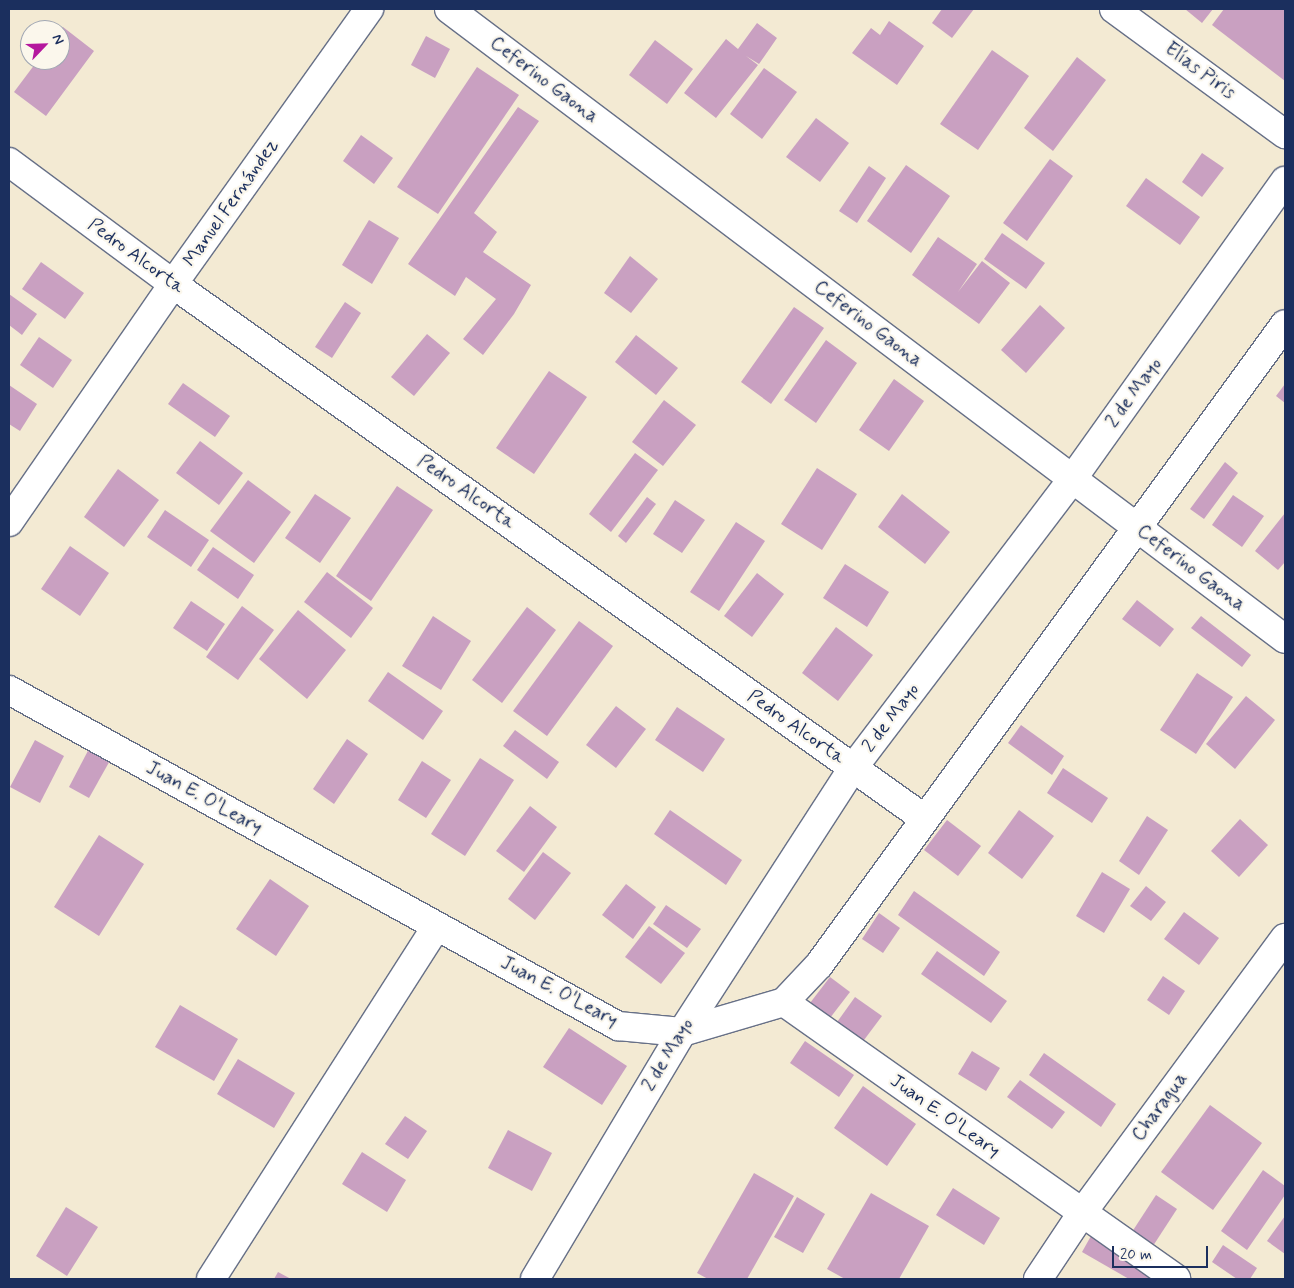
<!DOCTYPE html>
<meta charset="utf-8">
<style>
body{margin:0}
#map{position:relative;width:1294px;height:1288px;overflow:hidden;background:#f3ead3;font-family:Mynerve,sans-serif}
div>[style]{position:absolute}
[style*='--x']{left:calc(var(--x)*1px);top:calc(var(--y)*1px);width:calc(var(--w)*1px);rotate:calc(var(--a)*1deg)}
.building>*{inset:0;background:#c9a0c1}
.roads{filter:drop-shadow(1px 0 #677087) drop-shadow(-1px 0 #677087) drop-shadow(0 1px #677087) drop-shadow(0 -1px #677087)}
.minor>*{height:28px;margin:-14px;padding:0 14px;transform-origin:14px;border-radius:14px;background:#fff}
span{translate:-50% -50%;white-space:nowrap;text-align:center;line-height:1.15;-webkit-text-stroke:4.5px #fbf7ec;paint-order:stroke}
.street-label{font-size:19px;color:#1b2f5e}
.frame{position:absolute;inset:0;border:10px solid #1b2f5e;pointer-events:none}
.north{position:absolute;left:20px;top:20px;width:50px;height:50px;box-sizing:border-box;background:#fbf7ec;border:1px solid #a1a7b3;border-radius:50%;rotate:66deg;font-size:14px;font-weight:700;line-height:20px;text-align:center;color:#1b2f5e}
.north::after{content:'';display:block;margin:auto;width:18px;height:22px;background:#b5179e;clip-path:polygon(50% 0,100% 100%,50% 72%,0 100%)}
.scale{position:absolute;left:1112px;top:1246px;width:96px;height:22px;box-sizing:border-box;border:2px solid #1b2f5e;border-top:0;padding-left:6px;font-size:15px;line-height:18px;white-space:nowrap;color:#1b2f5e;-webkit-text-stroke:4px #fbf7ec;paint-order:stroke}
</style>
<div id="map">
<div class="building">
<div style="clip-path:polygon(942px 9px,974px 9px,952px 38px,932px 23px)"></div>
<div style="clip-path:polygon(1185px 9px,1213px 9px,1202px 23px)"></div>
<div style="clip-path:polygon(1224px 9px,1285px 9px,1285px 81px,1212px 25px)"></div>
<div style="clip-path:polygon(889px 21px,924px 46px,897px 85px,852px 53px,871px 28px,880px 35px)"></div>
<div style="clip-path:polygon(757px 23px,777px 38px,759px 64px,746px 56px,758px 65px,716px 118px,684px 93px,726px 39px,738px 49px)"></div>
<div style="clip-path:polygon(63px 27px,94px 51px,46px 116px,14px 92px,38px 60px,60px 60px,60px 31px)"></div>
<div style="clip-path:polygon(426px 36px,450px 49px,435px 78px,411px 65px)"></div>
<div style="clip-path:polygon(655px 40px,693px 69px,667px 104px,629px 75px)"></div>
<div style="clip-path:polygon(992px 50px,1029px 76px,978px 150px,940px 124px)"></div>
<div style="clip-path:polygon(1077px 57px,1106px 80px,1053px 151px,1024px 128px)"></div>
<div style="clip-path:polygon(477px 67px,519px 95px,438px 214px,397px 187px)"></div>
<div style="clip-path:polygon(764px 68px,797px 92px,762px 139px,730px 114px)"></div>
<div style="clip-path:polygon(518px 107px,539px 121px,474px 213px,497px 232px,483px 252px,531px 285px,514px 314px,483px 355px,463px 339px,496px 299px,466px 277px,455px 296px,408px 264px)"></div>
<div style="clip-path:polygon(816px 118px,849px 143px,820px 182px,786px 157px)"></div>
<div style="clip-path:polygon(361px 135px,393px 158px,374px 184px,343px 161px)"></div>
<div style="clip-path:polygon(1202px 153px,1224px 168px,1202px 197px,1182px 182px)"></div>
<div style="clip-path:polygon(1050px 159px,1073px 176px,1027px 241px,1003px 223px)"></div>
<div style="clip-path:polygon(906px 165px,950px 196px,911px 253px,867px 221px)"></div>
<div style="clip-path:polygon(869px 166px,886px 178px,857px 223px,839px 211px)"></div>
<div style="clip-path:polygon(1146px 178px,1200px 217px,1180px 245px,1126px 206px)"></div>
<div style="clip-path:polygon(369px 220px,399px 238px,372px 284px,342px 265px)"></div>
<div style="clip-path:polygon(1002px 233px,1045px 263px,1026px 289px,984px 259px)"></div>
<div style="clip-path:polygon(938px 237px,977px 264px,958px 292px,982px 261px,1010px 283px,979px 324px,912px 275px)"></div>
<div style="clip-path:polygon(630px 256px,658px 279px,631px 313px,604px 293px)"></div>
<div style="clip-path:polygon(41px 262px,84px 293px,65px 319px,22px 289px)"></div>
<div style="clip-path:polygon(9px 294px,37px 314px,22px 335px,9px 325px)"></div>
<div style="clip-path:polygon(345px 302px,361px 313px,332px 358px,315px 347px)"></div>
<div style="clip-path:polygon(1040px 305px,1065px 328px,1026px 373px,1001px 350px)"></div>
<div style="clip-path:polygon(794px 307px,824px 328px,771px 404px,741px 382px)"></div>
<div style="clip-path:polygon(427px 334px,450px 353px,414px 396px,391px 377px)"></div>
<div style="clip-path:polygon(636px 335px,678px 368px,656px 395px,615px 362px)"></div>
<div style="clip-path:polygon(39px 337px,72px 360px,53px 388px,20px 365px)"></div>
<div style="clip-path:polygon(826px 340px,857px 363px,816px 423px,784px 400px)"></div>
<div style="clip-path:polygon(549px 371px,587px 397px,534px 474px,496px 448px)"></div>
<div style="clip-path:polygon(894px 379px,924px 401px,889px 451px,859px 430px)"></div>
<div style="clip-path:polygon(183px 383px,230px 416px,215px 437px,168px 404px)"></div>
<div style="clip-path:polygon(1285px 384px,1285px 403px,1276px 396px)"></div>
<div style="clip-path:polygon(9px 385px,37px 404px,20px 431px,9px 424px)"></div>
<div style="clip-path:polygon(664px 400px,696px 425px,663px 466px,632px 442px)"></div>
<div style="clip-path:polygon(200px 441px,243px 473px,219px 505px,176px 473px)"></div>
<div style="clip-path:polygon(635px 453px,658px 470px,611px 532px,589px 514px)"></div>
<div style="clip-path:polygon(1225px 462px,1238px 473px,1204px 519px,1190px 509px)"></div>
<div style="clip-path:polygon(817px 468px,857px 494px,822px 550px,781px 524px)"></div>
<div style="clip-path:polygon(118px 469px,159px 500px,124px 547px,84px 517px)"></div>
<div style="clip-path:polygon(248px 480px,291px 512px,254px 563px,210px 531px)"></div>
<div style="clip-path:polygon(397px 486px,433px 510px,371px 601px,336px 576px)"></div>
<div style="clip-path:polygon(315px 494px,351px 518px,320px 563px,285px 538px)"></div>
<div style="clip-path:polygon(902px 494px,950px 532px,925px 564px,878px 527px)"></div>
<div style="clip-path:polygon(1233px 495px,1264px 516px,1242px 547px,1212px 525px)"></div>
<div style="clip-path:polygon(647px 497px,656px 504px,626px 543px,618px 536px)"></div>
<div style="clip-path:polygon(675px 500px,705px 520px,682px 553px,653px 534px)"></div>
<div style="clip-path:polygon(165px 510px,209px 540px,191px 567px,147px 537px)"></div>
<div style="clip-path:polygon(1285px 513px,1285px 562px,1278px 570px,1255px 551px)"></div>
<div style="clip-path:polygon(736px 522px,765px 541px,719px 611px,690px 592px)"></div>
<div style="clip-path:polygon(70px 546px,109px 573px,80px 616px,41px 589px)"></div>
<div style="clip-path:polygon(213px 547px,254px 575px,238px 599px,197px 570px)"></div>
<div style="clip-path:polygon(845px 564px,889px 592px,867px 627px,823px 598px)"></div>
<div style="clip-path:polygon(327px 572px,373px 608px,351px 638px,304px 602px)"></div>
<div style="clip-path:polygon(757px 573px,784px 594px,752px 637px,724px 616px)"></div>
<div style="clip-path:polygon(1137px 600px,1174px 629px,1160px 647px,1122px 619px)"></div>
<div style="clip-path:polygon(191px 601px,225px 624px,207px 651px,173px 628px)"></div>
<div style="clip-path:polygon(242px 606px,274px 630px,238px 680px,206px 657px)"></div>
<div style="clip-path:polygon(527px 607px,556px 630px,502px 703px,472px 680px)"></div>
<div style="clip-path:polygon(298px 610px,346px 650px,307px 699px,259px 659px)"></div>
<div style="clip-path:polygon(433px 616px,471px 641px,441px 690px,402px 666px)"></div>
<div style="clip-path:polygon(1201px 616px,1251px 655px,1242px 667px,1191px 628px)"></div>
<div style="clip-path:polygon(579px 621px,613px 646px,547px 736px,513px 711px)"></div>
<div style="clip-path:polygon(836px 627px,873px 655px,838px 701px,802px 673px)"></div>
<div style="clip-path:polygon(388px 672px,443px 711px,423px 740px,368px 701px)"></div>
<div style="clip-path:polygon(1197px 673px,1233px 697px,1196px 754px,1160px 730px)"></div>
<div style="clip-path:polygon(1246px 696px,1275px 720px,1235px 769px,1206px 744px)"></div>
<div style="clip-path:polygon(616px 706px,646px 729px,616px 768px,586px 745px)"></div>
<div style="clip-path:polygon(677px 707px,725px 739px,703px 772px,655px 740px)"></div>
<div style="clip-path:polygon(1021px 725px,1064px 756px,1052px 775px,1008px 743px)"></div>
<div style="clip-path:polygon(515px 730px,559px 762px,547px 779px,503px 746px)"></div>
<div style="clip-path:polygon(347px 739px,368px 754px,334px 804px,313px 789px)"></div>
<div style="clip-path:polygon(35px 740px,64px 756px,40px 803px,10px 787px)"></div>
<div style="clip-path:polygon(91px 745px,112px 757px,89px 798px,69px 787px)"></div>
<div style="clip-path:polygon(480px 758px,514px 780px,465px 856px,431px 834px)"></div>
<div style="clip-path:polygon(422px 761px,451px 780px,426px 818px,398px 800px)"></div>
<div style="clip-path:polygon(1063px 768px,1108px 798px,1092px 823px,1047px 793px)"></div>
<div style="clip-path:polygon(530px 806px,557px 827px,524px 872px,496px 851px)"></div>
<div style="clip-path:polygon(670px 810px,742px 860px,726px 885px,654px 834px)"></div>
<div style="clip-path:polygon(1019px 810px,1054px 836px,1022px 879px,988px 853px)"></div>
<div style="clip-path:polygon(1147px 816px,1168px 830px,1139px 875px,1119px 861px)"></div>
<div style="clip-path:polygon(1240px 819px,1268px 845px,1239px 877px,1211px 851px)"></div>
<div style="clip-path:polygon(947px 820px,981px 846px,958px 876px,924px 850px)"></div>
<div style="clip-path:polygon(99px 835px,144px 864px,99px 936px,54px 907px)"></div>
<div style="clip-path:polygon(543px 852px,571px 873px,535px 920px,508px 899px)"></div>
<div style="clip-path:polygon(1102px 872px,1130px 889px,1104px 933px,1076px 916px)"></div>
<div style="clip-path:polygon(270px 879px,309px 906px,276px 956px,236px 929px)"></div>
<div style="clip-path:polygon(626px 884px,656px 907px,633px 939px,602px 915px)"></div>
<div style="clip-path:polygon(1146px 886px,1166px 902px,1151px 921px,1130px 906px)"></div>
<div style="clip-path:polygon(914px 891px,1000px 952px,984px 976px,898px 915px)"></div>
<div style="clip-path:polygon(666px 905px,701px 929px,687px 948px,653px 924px)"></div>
<div style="clip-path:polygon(1184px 912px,1219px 938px,1199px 965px,1164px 939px)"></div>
<div style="clip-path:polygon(879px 913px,900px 928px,883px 953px,862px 939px)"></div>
<div style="clip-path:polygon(649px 926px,685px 953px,661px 984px,625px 957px)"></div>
<div style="clip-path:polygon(937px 951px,1007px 1001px,991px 1023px,921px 974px)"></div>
<div style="clip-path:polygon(1163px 976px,1185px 991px,1169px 1015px,1147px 1000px)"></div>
<div style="clip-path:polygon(830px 977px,850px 992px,830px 1018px,810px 1003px)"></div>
<div style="clip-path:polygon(855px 997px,882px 1016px,861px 1044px,835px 1025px)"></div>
<div style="clip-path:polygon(180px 1005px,238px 1039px,214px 1081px,155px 1047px)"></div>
<div style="clip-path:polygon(569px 1028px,627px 1066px,602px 1105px,543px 1067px)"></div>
<div style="clip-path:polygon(805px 1041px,854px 1075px,839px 1097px,790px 1063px)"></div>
<div style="clip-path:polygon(972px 1051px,1000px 1068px,986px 1091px,958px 1074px)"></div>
<div style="clip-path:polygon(1044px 1053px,1116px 1104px,1101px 1127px,1029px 1075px)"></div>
<div style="clip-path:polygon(238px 1059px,295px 1093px,274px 1128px,217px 1094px)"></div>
<div style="clip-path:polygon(1020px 1080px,1065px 1112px,1052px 1129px,1007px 1097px)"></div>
<div style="clip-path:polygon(863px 1086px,916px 1124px,887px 1166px,834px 1128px)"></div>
<div style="clip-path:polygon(1210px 1105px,1262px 1143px,1213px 1210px,1161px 1172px)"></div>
<div style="clip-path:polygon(405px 1116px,427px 1131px,408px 1159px,385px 1144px)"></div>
<div style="clip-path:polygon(508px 1130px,552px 1153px,532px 1191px,488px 1168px)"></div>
<div style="clip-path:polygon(362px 1152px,406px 1180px,387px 1212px,342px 1184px)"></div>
<div style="clip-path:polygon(1263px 1170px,1285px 1186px,1285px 1195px,1247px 1250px,1221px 1231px)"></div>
<div style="clip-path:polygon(754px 1173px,794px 1196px,747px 1279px,708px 1279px,697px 1273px)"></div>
<div style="clip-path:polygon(953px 1188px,1000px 1218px,984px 1245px,936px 1215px)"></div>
<div style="clip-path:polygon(871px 1193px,929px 1226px,899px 1279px,845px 1279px,827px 1269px)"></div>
<div style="clip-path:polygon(1156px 1195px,1177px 1209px,1151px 1249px,1130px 1235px)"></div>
<div style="clip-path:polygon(797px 1197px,825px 1214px,803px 1253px,774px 1237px)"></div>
<div style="clip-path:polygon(66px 1207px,98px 1227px,67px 1276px,36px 1256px)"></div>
<div style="clip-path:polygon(1285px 1216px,1285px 1254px,1267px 1241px)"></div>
<div style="clip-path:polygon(1091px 1236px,1152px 1272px,1148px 1279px,1129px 1279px,1082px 1252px)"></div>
<div style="clip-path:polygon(1223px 1245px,1257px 1268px,1250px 1279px,1237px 1279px,1212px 1262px)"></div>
<div style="clip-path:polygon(278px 1272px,291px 1279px,274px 1279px)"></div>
</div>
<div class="roads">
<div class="minor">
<div style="--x:449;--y:9;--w:1047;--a:37"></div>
<div style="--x:1114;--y:9;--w:212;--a:36.2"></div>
<div style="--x:9;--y:162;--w:204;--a:36.6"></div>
<div style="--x:173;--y:284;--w:923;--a:35.43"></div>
<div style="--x:9;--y:522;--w:289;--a:-55.4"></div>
<div style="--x:173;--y:284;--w:338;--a:-54.5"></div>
<div style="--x:9;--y:690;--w:696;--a:28.89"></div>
<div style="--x:618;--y:1026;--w:64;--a:5.4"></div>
<div style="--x:682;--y:1032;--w:106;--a:-16.4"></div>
<div style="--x:784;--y:1002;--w:51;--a:-46.6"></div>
<div style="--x:819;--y:965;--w:792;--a:-53.98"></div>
<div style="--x:784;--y:1002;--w:480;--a:35.2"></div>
<div style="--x:211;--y:1279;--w:418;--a:-57.4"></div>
<div style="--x:535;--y:1279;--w:287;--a:-59.2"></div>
<div style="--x:682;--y:1032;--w:315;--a:-57.1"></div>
<div style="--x:853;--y:768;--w:364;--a:-52.8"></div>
<div style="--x:1073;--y:478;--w:365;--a:-54.5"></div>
<div style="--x:1038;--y:1279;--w:79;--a:-56.3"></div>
<div style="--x:1082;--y:1213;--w:342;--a:-53.6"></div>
</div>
</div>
<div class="street-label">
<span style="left:1200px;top:71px;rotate:36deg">Elías Piris</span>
<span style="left:544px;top:80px;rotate:37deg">Ceferino Gaona</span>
<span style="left:231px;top:203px;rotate:-55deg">Manuel Fernández</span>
<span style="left:136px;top:256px;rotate:36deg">Pedro Alcorta</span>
<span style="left:868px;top:324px;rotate:37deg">Ceferino Gaona</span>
<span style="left:1134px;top:393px;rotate:-54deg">2 de Mayo</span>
<span style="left:466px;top:492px;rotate:35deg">Pedro Alcorta</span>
<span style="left:1191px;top:568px;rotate:37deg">Ceferino Gaona</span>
<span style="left:891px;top:718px;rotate:-53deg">2 de Mayo</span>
<span style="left:796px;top:727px;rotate:35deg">Pedro Alcorta</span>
<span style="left:204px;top:798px;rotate:29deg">Juan E. O'Leary</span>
<span style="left:559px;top:992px;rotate:28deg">Juan E. O'Leary</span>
<span style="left:668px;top:1055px;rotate:-59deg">2 de Mayo</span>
<span style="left:1160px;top:1107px;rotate:-54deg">Charagua</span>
<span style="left:945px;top:1116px;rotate:35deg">Juan E. O'Leary</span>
</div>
<div class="frame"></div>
<div class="north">N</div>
<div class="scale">20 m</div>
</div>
